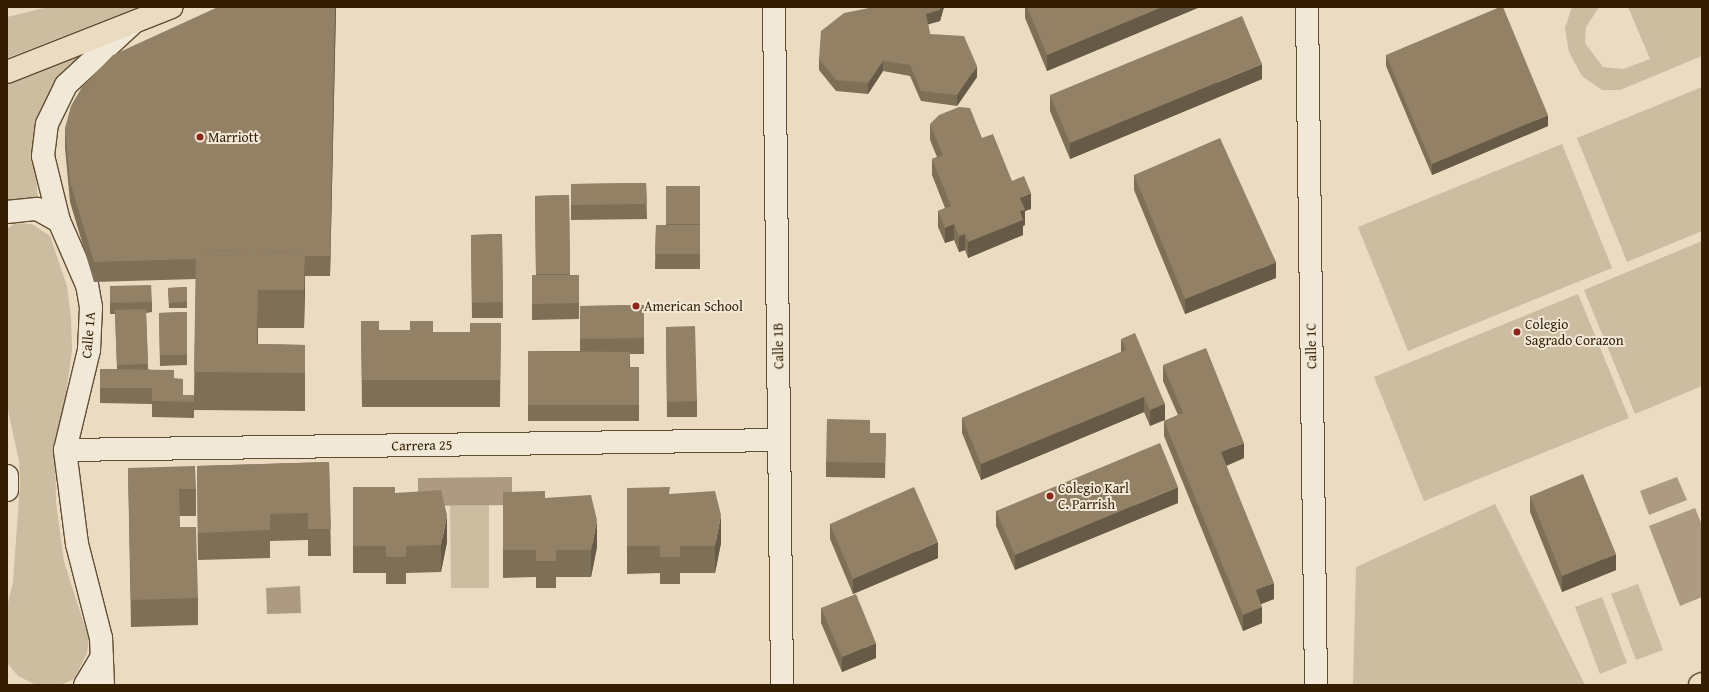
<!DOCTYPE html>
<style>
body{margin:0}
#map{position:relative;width:1709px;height:692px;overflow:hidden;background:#ebdcc1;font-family:"Gentium Book Plus",serif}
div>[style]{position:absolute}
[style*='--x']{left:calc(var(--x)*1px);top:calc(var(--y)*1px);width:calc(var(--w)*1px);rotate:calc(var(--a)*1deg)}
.green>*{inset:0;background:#ccbca0}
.water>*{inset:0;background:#ac9b80}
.roads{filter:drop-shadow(1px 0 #614e31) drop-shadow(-1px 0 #614e31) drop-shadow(0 1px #614e31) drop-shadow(0 -1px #614e31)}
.minor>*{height:22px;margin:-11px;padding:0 11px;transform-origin:11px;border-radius:11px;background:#f2e8d7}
.major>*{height:22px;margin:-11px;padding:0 11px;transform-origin:11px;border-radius:11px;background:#ebdcc1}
.wall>*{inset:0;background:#7e6f57}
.shaded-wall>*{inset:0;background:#675a47}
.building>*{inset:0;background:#938165}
.dots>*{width:11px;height:11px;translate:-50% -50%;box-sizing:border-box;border:2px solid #f2e8d7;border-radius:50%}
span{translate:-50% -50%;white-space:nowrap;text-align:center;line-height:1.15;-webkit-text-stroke:4px #f2e8d7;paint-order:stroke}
.poi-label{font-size:14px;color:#331e01}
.left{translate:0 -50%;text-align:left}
.street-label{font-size:14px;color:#331e01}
.frame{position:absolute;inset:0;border:8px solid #331e01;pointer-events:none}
</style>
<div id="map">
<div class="green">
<div style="clip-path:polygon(48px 7px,139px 7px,7px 58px,7px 17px)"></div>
<div style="clip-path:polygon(1572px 7px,1599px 7px,1586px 27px,1585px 43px,1603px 67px,1623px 69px,1650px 59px,1628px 7px,1702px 7px,1702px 56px,1620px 90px,1602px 90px,1582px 76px,1569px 52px,1565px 28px)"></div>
<div style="clip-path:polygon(86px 49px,45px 102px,34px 148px,38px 201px,7px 202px,7px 80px)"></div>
<div style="clip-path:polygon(1702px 87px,1702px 231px,1627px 262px,1577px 138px)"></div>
<div style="clip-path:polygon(1562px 144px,1612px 268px,1408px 351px,1358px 227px)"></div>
<div style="clip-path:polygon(15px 223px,32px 224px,50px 236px,67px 286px,71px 317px,72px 351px,63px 414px,55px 439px,56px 502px,64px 562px,89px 639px,87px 653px,74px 679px,60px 685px,36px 685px,18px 676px,7px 663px,7px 607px,13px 582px,20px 484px,19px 461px,7px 406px,7px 229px)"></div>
<div style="clip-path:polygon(1702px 241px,1702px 386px,1635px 414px,1584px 290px)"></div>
<div style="clip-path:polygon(1578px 294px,1629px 418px,1424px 501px,1374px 377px)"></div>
<div style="clip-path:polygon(1495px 504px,1585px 685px,1353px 685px,1356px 567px)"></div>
<div style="clip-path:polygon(489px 505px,489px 588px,451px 588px,450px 506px)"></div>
<div style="clip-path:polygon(1638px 584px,1663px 650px,1636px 660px,1611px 594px)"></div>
<div style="clip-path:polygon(1602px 597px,1627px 663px,1600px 674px,1575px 607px)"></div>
</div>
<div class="water">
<div style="clip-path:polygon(512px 477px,512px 505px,418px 506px,418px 478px)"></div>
<div style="clip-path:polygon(1677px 477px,1687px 500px,1649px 515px,1640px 491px)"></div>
<div style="clip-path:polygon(1695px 508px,1702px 525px,1702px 597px,1680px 606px,1649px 526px)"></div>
<div style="clip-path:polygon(300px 586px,301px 613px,267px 614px,266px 588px)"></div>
</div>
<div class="roads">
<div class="minor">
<div style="--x:774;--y:7;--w:678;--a:89.32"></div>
<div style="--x:1307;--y:7;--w:678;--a:89.24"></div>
<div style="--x:7;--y:212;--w:30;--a:-6"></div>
<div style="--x:37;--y:209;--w:25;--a:29"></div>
<div style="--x:65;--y:450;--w:714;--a:-0.8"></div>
<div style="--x:7;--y:476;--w:14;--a:90"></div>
<div style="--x:85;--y:685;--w:33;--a:-59"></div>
<div style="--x:103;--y:685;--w:47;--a:-92.4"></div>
<div style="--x:101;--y:638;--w:97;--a:-104.3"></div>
<div style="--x:77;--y:544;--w:95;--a:-97.3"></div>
<div style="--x:65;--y:450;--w:103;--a:-76.5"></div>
<div style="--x:89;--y:350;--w:43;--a:-87.3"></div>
<div style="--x:91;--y:307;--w:22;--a:-100"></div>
<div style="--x:87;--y:285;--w:70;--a:-113.6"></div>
<div style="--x:59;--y:221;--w:67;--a:-103.8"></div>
<div style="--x:43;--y:156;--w:32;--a:-83"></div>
<div style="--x:47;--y:124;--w:43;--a:-64"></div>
<div style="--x:66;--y:85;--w:91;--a:-42.8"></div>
</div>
<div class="major">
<div style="--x:7;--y:72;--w:177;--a:-21.5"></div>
<div style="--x:1700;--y:685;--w:2;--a:-27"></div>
</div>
</div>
<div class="wall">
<div style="clip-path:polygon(218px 7px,336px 7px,330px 276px,305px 276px,304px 328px,258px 328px,258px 344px,305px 345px,305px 411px,194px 410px,194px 418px,152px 417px,152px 404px,100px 403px,100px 369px,117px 369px,115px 314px,110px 314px,110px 286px,152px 302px,152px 312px,146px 313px,148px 369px,174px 378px,183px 395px,194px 395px,196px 279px,94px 282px,70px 202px,65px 148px,65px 128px)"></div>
<div style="clip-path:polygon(869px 7px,944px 7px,940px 21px,928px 24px,930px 34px,977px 77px,957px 106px,921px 101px,910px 76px,883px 71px,868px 94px,836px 91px,819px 70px,819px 59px,869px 8px)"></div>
<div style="clip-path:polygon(1025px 7px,1200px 7px,1047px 71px,1025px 18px)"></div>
<div style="clip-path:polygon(1386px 55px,1548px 126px,1432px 175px,1386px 66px)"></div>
<div style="clip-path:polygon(1262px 79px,1070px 159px,1050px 111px,1050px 95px)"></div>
<div style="clip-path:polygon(930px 124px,982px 138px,1012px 181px,1031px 209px,1025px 211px,1025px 225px,1023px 226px,1023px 235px,968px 258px,965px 250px,959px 252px,954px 240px,945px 243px,938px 227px,938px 211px,945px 208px,932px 175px,932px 159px,937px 157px,930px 140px)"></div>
<div style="clip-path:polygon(1134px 175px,1276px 278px,1185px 314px,1134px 190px)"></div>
<div style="clip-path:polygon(646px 183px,647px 219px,571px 220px,571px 184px)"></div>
<div style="clip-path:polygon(666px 186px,700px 186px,700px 269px,655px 269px,656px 225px,666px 225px)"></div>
<div style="clip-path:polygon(569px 195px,570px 275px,579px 275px,579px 319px,532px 320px,532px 275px,536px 275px,535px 196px)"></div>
<div style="clip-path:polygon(502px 234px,503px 318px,472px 318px,471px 235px)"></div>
<div style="clip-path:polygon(187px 287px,187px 308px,169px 308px,168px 288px)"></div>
<div style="clip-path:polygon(644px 305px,644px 354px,630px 354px,630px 367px,639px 367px,639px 421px,528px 421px,528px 351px,580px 351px,580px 306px)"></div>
<div style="clip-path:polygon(187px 312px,187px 365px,160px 366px,159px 313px)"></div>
<div style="clip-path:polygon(361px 321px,379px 330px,433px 332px,470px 332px,501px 323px,500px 407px,362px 407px)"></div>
<div style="clip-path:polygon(666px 327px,697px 401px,697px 417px,667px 417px)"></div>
<div style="clip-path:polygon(1121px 339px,1165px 404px,1150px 426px,1144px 412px,981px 480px,962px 433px,962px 418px,1121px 352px)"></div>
<div style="clip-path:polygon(1163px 365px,1244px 458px,1226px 466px,1274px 599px,1261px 604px,1262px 623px,1243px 631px,1164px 436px,1164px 421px,1178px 415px,1163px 381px)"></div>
<div style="clip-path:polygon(870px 433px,886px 433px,885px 478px,826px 477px,826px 462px)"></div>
<div style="clip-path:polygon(329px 462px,331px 556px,308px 556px,308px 540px,270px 541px,270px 558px,198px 560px,197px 466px)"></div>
<div style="clip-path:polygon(128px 468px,196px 489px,196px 516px,179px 516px,180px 527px,198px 598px,198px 625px,131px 627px)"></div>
<div style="clip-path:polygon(353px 487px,395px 493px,447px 542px,441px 572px,406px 573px,406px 584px,386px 584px,386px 573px,353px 573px)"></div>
<div style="clip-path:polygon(627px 488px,721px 543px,715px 573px,680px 573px,680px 584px,660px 584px,660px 573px,627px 574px)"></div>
<div style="clip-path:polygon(503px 492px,545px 498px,597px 547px,591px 577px,556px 577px,556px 588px,536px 588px,536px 577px,503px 578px)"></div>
<div style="clip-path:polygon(1530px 496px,1616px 570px,1562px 592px,1530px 512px)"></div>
<div style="clip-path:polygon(1178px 503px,1015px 570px,996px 526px,996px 511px)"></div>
<div style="clip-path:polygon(830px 524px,938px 558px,853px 594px,830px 539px)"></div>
<div style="clip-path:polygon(821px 608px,876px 658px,842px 672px,821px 623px)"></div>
</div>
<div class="shaded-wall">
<div style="clip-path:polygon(335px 7px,336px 7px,330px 276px,330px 256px)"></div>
<div style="clip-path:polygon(941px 7px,944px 7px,940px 21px,926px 25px,926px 14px)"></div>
<div style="clip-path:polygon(1162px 7px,1200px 7px,1047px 71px,1047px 55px)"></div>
<div style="clip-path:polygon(883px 61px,883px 71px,868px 94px,868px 83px)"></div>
<div style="clip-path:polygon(1262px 64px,1262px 79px,1070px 159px,1070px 143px)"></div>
<div style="clip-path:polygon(977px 66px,977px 77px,957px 106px,957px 95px)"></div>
<div style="clip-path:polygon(1548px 115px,1548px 126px,1432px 175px,1432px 164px)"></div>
<div style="clip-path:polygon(1031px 193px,1031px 209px,1025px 211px,1025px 225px,1023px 226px,1023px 235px,968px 258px,968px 242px,1020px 198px)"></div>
<div style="clip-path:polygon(954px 224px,954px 240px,945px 243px,945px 228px)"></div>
<div style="clip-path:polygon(965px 234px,965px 250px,959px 252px,959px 236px)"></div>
<div style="clip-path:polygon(305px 252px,305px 290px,304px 328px,304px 290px)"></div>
<div style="clip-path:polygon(1276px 262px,1276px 278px,1185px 314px,1185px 299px)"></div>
<div style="clip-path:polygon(258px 290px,258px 328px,257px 373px,257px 344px)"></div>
<div style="clip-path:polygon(1144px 397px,1144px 412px,981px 480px,981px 464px)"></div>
<div style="clip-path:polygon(1165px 404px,1165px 420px,1150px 426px,1150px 410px)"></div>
<div style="clip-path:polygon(1244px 443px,1244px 458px,1221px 468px,1221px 452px)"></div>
<div style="clip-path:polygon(1178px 487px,1178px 503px,1015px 570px,1015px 555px)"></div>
<div style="clip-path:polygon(447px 515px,447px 542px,441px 572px,441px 545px)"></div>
<div style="clip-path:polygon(721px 515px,721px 543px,715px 573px,715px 546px)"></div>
<div style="clip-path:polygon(597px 520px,597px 547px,591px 577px,591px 550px)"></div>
<div style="clip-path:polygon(938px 542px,938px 558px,853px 594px,853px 579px)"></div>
<div style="clip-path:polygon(1616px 554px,1616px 570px,1562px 592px,1562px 576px)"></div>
<div style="clip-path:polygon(1274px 583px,1274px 599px,1256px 606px,1256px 590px)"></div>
<div style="clip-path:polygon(1262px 607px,1262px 623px,1243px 631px,1243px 615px)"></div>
<div style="clip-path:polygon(876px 643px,876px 658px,842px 672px,842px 657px)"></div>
</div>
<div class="building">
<div style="clip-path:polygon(218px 7px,335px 7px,330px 256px,304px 256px,305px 252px,196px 250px,196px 259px,94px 262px,70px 182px,65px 128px,71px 106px,82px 87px,113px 55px)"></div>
<div style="clip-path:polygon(869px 7px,941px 7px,940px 10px,926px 14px,930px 34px,964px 36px,977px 66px,957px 95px,921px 91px,910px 65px,883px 61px,868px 83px,836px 80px,819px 59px,821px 31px,844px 13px,869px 8px)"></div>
<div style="clip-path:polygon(1027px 7px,1162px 7px,1047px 55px)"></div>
<div style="clip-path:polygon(1500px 7px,1503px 7px,1548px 115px,1432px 164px,1386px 55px)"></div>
<div style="clip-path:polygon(1242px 16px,1262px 64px,1070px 143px,1050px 95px)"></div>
<div style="clip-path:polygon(959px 107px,970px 108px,982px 138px,993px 134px,1012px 181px,1024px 176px,1031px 193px,1020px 198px,1025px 210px,1020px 211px,1023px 220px,968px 242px,965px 234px,959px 236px,954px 224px,945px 228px,938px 211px,951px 206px,932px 159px,943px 155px,930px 124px,939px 115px)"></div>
<div style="clip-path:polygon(1220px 138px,1276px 262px,1185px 299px,1134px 175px)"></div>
<div style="clip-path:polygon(646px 183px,647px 204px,571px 205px,571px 184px)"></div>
<div style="clip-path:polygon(666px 186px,700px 186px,700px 224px,666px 224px)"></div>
<div style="clip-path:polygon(569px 195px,570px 274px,536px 274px,535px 196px)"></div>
<div style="clip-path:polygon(656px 225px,700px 225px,700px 254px,655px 254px)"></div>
<div style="clip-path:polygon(502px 234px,503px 302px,472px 303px,471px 235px)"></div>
<div style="clip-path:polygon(196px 250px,305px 252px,304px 290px,258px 290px,257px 344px,305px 345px,305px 373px,194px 372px)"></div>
<div style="clip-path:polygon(532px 275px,579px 275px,579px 303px,532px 304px)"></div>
<div style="clip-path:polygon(151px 285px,152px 302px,110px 303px,110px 286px)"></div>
<div style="clip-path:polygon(187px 287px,187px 302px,169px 303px,168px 288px)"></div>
<div style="clip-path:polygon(644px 305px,644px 338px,580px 339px,580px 306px)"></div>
<div style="clip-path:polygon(146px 309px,148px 364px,117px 365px,115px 310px)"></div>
<div style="clip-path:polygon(187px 312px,187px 355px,160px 355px,159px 313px)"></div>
<div style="clip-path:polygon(361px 321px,379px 321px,379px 330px,410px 330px,410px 321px,433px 321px,433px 332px,470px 332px,470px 323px,501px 323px,500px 380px,362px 380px)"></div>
<div style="clip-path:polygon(695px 326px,697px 401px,667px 402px,666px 327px)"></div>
<div style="clip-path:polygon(1135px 333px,1165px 404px,1150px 410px,1144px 397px,981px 464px,962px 418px,1126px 350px,1121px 339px)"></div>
<div style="clip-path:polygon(1206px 348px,1244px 443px,1221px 452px,1274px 583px,1256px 590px,1262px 607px,1243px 615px,1164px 421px,1183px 413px,1163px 365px)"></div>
<div style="clip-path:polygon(528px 351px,630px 352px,629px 367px,639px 367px,639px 405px,528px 405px)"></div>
<div style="clip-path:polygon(100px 369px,174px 370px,174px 378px,183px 379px,183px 395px,194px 395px,194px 402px,152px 401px,152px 388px,100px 388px)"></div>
<div style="clip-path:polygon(827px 419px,870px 420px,870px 433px,886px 433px,885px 463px,826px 462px)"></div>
<div style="clip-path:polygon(1160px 443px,1178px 487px,1015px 555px,996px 511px)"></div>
<div style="clip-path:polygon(329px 462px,331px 529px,308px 529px,308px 513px,270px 514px,270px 530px,198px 533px,197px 466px)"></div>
<div style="clip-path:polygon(195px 466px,196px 489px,179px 489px,180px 527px,196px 527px,198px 598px,131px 600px,128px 468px)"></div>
<div style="clip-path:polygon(1583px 474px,1616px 554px,1562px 576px,1530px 496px)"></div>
<div style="clip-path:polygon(353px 487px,395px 487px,395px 493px,441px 490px,447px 515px,441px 545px,406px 546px,406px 557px,386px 557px,386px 546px,353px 546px)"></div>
<div style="clip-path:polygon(670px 487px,669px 494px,715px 491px,721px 515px,715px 546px,680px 546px,680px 557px,660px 557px,660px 546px,627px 546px,627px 488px)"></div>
<div style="clip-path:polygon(914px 487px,938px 542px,853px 579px,830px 524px)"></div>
<div style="clip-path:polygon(545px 491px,545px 498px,591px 495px,597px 520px,591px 550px,556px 550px,556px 561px,536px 561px,536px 550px,503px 550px,503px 492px)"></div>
<div style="clip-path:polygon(856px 594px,876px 643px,842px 657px,821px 608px)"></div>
</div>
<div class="dots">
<div style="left:200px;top:137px;background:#8f2418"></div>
<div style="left:636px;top:306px;background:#8f2418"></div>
<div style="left:1517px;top:332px;background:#8f2418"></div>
<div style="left:1050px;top:496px;background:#8f2418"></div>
</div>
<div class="poi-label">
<span class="left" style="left:208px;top:137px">Marriott</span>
<span class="left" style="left:644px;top:306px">American School</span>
<span class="left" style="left:1525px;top:332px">Colegio<br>Sagrado Corazon</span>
<span class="left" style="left:1058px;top:496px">Colegio Karl<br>C. Parrish</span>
</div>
<div class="street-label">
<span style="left:88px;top:335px;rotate:-85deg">Calle 1A</span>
<span style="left:778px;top:346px;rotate:-91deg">Calle 1B</span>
<span style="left:1311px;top:346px;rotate:-91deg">Calle 1C</span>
<span style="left:422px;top:445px;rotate:-1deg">Carrera 25</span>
</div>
<div class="frame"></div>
</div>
